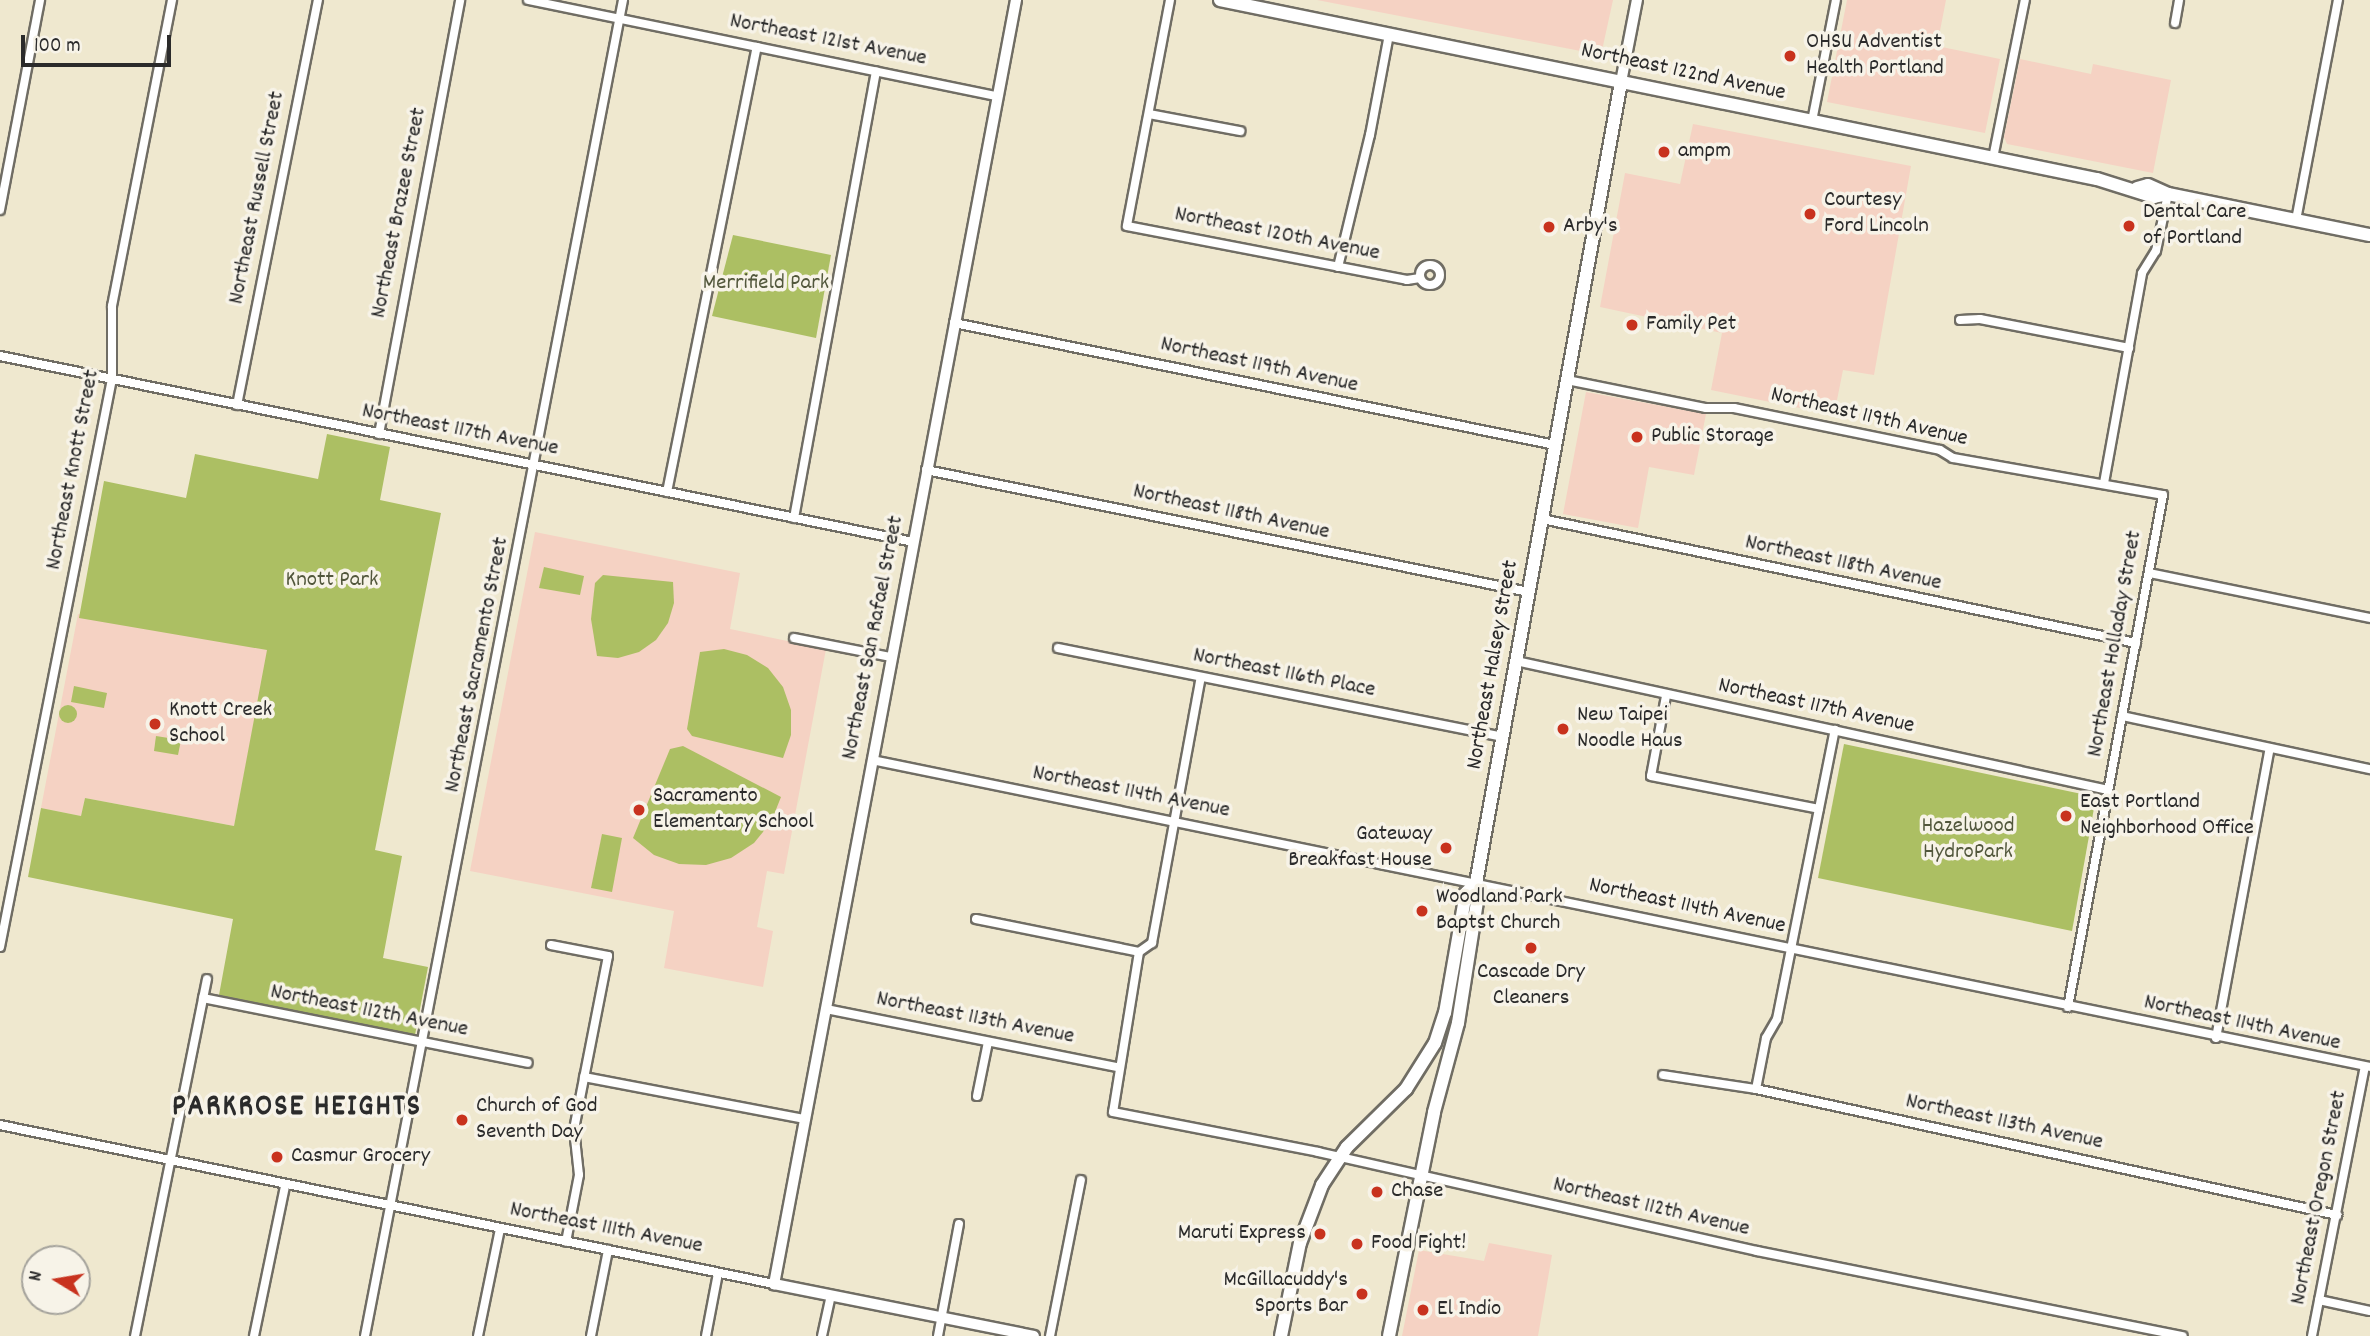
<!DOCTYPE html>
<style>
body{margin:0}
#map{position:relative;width:2370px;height:1336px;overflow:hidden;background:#efe8cf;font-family:Dekko,sans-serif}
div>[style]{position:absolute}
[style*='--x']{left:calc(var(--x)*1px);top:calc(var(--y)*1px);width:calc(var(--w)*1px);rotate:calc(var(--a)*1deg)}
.built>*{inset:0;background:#f5d2c3}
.green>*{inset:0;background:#acbf63}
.round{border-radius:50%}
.roads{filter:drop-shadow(2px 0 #706d64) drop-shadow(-2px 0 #706d64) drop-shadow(0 2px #706d64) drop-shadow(0 -2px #706d64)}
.street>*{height:8px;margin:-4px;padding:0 4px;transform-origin:4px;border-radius:4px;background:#fff}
.street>.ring{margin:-4px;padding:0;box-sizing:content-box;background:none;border:8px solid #fff;border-radius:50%}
.secondary>*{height:10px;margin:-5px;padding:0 5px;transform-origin:5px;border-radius:5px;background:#fff}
.primary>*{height:12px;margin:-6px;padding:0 6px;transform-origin:6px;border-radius:6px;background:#fff}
.dots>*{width:19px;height:19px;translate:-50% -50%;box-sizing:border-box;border:4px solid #f7f3e8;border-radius:50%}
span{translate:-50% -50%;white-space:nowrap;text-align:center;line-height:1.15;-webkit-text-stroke:7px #f7f3e8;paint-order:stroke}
.street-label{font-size:23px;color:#2b2b2b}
.poi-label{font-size:23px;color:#2b2b2b}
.left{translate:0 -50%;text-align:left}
.right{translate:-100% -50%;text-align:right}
.park-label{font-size:23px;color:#52573c}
.district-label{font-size:30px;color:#2b2b2b;font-weight:700;letter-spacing:2px}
.north{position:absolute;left:21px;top:1245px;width:70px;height:70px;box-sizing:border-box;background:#f7f3e8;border:2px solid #a5a39c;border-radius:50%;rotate:281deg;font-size:19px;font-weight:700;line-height:28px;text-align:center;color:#2b2b2b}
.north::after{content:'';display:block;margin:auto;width:24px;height:32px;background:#c8321e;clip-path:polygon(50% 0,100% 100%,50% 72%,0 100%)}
.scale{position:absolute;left:21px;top:35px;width:150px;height:32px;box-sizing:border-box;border:4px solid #2b2b2b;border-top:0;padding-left:9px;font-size:21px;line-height:24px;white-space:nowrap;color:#2b2b2b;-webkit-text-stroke:5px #f7f3e8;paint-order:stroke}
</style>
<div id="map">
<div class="built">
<div style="clip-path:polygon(1317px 0,1613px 0,1601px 55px)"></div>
<div style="clip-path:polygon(1847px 0,1946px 0,1937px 46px,2000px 59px,1985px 133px,1827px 102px)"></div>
<div style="clip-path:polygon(2020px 59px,2091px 74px,2093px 64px,2171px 80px,2153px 173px,2007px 144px,2004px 137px)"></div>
<div style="clip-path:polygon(1693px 124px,1911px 166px,1874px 375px,1843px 370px,1834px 415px,1711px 390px,1722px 333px,1600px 307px,1625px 173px,1680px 184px)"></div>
<div style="clip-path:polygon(1586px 392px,1706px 414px,1694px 475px,1649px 467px,1638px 528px,1563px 514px)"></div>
<div style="clip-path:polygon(535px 532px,740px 573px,730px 629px,826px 649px,784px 874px,767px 871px,757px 927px,773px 931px,763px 987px,664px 968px,674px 911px,470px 871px)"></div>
<div style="clip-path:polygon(78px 614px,268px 650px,234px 826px,85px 798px,81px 816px,41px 808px)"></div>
<div style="clip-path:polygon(1489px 1243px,1552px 1255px,1538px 1336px,1402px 1336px,1419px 1250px,1484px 1261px)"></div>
</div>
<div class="green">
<div style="clip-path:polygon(733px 235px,831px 255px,816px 338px,712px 316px)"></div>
<div style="clip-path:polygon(327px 434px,390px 447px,380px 500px,441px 513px,375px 850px,402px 856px,383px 958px,428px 967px,415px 1035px,219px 995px,233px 919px,28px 877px,41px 808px,81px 816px,85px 798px,234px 826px,267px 650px,79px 618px,104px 481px,186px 498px,195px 454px,318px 479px)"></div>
<div style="clip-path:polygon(544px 567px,584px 576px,580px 595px,539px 588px)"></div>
<div style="clip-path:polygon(603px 575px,673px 582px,674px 603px,668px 623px,656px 640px,639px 652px,618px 658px,597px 656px,591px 619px,595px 583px)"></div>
<div style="clip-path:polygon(724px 649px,747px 655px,768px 668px,783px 687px,791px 710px,791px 735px,783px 758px,692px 736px,687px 729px,700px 652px)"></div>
<div style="clip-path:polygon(74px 686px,107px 693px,104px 708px,71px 702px)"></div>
<div class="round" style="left:59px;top:705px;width:18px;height:18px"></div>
<div style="clip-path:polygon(156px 736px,181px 740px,178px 755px,154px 751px)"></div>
<div style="clip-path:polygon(1844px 744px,2096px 797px,2072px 931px,1818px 878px)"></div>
<div style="clip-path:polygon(683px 746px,781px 797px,771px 822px,754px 843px,731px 858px,706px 865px,679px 864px,654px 855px,633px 838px,670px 749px)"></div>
<div style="clip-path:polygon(602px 834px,622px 838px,612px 892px,591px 888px)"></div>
</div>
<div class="roads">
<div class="street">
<div style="--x:528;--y:0;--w:479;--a:11.6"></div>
<div style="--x:1170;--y:0;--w:230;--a:100.8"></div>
<div style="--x:1127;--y:226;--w:285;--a:10.9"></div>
<div style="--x:1407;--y:280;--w:13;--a:-9"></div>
<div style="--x:2175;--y:23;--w:23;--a:-80"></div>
<div style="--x:1149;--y:114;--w:93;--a:10.6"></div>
<div style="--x:1812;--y:121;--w:123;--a:-78.8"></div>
<div style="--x:1993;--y:158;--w:161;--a:-78.6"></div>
<div style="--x:0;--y:210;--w:214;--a:-79.2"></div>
<div style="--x:2296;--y:220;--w:224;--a:-79.2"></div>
<div class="ring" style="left:1420px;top:265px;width:12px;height:12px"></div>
<div style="--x:1338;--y:267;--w:136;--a:-76.4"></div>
<div style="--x:1370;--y:135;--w:103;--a:-79.3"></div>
<div style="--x:1960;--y:320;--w:20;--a:-3"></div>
<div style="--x:1980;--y:319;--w:152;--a:11"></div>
<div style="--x:954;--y:323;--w:613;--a:11.47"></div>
<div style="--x:0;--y:356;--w:932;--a:11.51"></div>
<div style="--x:1567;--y:380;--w:142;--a:11.4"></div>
<div style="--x:1706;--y:408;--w:28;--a:0"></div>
<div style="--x:1734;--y:408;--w:210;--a:11.5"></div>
<div style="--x:1940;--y:450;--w:15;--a:32"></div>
<div style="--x:1953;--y:458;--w:213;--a:10"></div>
<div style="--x:2163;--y:495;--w:521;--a:100.51"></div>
<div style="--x:237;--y:405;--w:413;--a:-78.7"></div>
<div style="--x:379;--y:434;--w:441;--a:-79.4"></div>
<div style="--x:926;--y:470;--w:615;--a:11.44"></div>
<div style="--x:2104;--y:483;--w:213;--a:-79.7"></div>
<div style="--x:2142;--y:273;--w:26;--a:-58"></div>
<div style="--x:2156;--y:251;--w:58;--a:-78.1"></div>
<div style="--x:667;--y:492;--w:454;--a:-78.6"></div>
<div style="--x:794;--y:518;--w:454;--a:-79.6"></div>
<div style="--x:1542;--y:519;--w:607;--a:11.79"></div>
<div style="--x:2149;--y:573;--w:226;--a:11.5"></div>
<div style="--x:794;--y:638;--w:99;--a:11.1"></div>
<div style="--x:1058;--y:648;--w:454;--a:11.3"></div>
<div style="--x:1516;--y:661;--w:606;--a:12.29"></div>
<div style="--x:1666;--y:696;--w:81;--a:100.6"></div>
<div style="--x:1651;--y:776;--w:171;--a:11.1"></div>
<div style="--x:2122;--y:716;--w:254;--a:12.1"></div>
<div style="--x:872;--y:760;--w:1529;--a:11.58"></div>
<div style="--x:976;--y:919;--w:166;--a:11.4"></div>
<div style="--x:551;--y:945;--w:58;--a:10.9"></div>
<div style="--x:608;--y:956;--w:176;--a:101.1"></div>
<div style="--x:574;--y:1129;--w:46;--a:83.8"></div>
<div style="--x:579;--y:1175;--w:68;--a:101"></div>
<div style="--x:0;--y:947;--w:579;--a:-78.85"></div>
<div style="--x:112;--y:379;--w:73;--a:-90"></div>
<div style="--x:112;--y:306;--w:312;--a:-78.9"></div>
<div style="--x:1139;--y:952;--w:162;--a:99.2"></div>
<div style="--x:1113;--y:1112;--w:209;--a:11"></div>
<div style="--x:1318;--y:1152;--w:450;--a:12.7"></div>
<div style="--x:1757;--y:1251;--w:434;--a:11.3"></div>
<div style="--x:1139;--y:952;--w:16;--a:-35"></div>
<div style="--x:1152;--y:943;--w:270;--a:-79.6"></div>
<div style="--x:203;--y:998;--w:331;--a:11.3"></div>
<div style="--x:826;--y:1009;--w:297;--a:11.3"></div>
<div style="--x:2216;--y:1038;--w:295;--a:-79.5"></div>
<div style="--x:1663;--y:1075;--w:94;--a:8.6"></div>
<div style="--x:1756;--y:1089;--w:595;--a:12.24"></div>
<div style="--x:584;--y:1077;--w:225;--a:10.8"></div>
<div style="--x:1756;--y:1089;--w:52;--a:-78.9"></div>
<div style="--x:1766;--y:1038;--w:22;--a:-60"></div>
<div style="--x:1777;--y:1019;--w:295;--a:-78.7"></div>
<div style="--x:977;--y:1096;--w:55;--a:-78.5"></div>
<div style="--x:0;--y:1125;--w:790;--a:11.61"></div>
<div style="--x:2319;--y:1300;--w:52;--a:12.2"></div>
<div style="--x:135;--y:1336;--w:364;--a:-78.6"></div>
<div style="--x:254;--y:1336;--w:153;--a:-78.3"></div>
<div style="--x:365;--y:1336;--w:1361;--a:-79.07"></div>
<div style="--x:478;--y:1336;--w:109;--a:-78.4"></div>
<div style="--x:591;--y:1336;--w:88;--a:-78.8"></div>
<div style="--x:706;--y:1336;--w:64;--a:-79.2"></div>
<div style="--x:822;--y:1336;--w:42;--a:-77.6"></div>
<div style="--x:938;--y:1336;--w:114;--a:-79.4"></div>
<div style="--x:1050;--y:1336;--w:159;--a:-78.8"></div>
<div style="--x:2312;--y:1336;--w:274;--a:-78.9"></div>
</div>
<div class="secondary">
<div style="--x:1016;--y:0;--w:1307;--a:100.67"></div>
<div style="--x:774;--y:1284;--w:265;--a:11.3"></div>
<div style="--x:1621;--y:82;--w:84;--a:-79"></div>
</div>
<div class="primary">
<div style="--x:1220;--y:0;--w:895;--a:11.54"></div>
<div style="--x:2097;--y:179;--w:60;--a:17.5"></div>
<div style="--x:2154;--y:197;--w:14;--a:-12"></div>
<div style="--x:2137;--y:188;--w:11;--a:-15"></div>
<div style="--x:2148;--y:185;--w:22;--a:24"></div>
<div style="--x:2168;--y:194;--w:206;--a:11.5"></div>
<div style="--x:1281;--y:1336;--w:95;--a:-78.5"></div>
<div style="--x:1300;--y:1243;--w:62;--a:-69.2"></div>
<div style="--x:1322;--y:1185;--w:45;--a:-56.7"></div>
<div style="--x:1347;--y:1147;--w:83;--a:-44.5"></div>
<div style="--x:1406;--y:1089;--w:54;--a:-57.8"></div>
<div style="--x:1435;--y:1043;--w:32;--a:-72"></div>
<div style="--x:1445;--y:1013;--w:122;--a:-80.1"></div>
<div style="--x:1466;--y:893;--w:14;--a:-45"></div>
<div style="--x:1389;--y:1336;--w:228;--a:-78.6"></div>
<div style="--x:1434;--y:1112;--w:92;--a:-74.9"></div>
<div style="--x:1458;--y:1023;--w:130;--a:-81.1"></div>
<div style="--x:1478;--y:895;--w:12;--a:-99"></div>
<div style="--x:1476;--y:883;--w:814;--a:-79.74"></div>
</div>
</div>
<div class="dots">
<div style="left:1790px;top:56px;background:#c8321e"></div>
<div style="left:1664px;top:152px;background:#c8321e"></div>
<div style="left:1810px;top:214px;background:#c8321e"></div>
<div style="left:2129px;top:226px;background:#c8321e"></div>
<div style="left:1549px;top:227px;background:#c8321e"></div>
<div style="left:1632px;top:325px;background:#c8321e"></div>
<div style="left:1637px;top:437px;background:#c8321e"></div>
<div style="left:155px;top:724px;background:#c8321e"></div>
<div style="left:1563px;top:729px;background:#c8321e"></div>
<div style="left:639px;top:810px;background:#c8321e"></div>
<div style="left:2066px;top:816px;background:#c8321e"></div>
<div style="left:1446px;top:848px;background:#c8321e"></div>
<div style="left:1422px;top:911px;background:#c8321e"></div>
<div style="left:1531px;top:948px;background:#c8321e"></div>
<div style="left:462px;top:1120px;background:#c8321e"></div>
<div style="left:277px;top:1157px;background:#c8321e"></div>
<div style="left:1377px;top:1192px;background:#c8321e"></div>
<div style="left:1320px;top:1234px;background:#c8321e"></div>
<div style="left:1357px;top:1244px;background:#c8321e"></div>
<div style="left:1362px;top:1294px;background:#c8321e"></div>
<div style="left:1423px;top:1310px;background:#c8321e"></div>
</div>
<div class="street-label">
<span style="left:828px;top:41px;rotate:11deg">Northeast 121st Avenue</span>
<span style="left:1683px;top:73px;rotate:12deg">Northeast 122nd Avenue</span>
<span style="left:258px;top:198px;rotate:-79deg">Northeast Russell Street</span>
<span style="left:400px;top:213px;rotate:-79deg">Northeast Brazee Street</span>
<span style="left:1277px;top:235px;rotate:11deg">Northeast 120th Avenue</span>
<span style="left:1259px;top:366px;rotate:12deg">Northeast 119th Avenue</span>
<span style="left:1869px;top:418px;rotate:13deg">Northeast 119th Avenue</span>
<span style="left:460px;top:431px;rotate:11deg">Northeast 117th Avenue</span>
<span style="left:74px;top:470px;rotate:-79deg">Northeast Knott Street</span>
<span style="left:1231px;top:513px;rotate:12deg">Northeast 118th Avenue</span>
<span style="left:1843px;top:564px;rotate:12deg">Northeast 118th Avenue</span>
<span style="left:874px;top:638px;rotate:-79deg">Northeast San Rafael Street</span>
<span style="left:2116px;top:644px;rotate:-80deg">Northeast Holladay Street</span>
<span style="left:478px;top:665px;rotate:-79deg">Northeast Sacramento Street</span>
<span style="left:1494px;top:665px;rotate:-80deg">Northeast Halsey Street</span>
<span style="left:1284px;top:674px;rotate:11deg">Northeast 116th Place</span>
<span style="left:1816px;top:707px;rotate:12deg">Northeast 117th Avenue</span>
<span style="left:1131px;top:793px;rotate:11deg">Northeast 114th Avenue</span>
<span style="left:1687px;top:907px;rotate:12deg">Northeast 114th Avenue</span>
<span style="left:369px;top:1012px;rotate:11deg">Northeast 112th Avenue</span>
<span style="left:975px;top:1019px;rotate:11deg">Northeast 113th Avenue</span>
<span style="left:2242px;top:1024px;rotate:12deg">Northeast 114th Avenue</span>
<span style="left:2004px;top:1123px;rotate:12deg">Northeast 113th Avenue</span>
<span style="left:2320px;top:1198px;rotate:-79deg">Northeast Oregon Street</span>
<span style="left:1651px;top:1208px;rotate:13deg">Northeast 112th Avenue</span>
<span style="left:606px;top:1229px;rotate:11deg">Northeast 111th Avenue</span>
</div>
<div class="poi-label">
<span class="left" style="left:1806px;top:56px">OHSU Adventist<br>Health Portland</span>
<span class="left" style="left:1678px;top:152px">ampm</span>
<span class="left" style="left:1824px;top:214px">Courtesy<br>Ford Lincoln</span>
<span class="left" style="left:2143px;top:226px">Dental Care<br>of Portland</span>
<span class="left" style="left:1563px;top:227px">Arby's</span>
<span class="left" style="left:1646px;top:325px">Family Pet</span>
<span class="left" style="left:1651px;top:437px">Public Storage</span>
<span class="left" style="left:169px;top:724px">Knott Creek<br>School</span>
<span class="left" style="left:1577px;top:729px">New Taipei<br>Noodle Haus</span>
<span class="left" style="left:653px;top:810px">Sacramento<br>Elementary School</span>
<span class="left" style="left:2080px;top:816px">East Portland<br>Neighborhood Office</span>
<span class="right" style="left:1432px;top:848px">Gateway<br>Breakfast House</span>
<span class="left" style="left:1436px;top:911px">Woodland Park<br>Baptst Church</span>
<span style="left:1531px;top:986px">Cascade Dry<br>Cleaners</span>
<span class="left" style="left:476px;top:1120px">Church of God<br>Seventh Day</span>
<span class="left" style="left:291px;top:1157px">Casmur Grocery</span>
<span class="left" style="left:1391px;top:1192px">Chase</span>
<span class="right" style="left:1306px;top:1234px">Maruti Express</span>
<span class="left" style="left:1371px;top:1244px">Food Fight!</span>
<span class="right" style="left:1348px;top:1294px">McGillacuddy's<br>Sports Bar</span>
<span class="left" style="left:1437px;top:1310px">El Indio</span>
</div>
<div class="park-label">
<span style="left:766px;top:284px">Merrifield Park</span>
<span style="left:332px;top:581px">Knott Park</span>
<span style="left:1968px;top:840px">Hazelwood<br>HydroPark</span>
</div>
<div class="district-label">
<span style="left:297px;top:1109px">PARKROSE HEIGHTS</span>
</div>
<div class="north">N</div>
<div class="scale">100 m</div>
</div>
